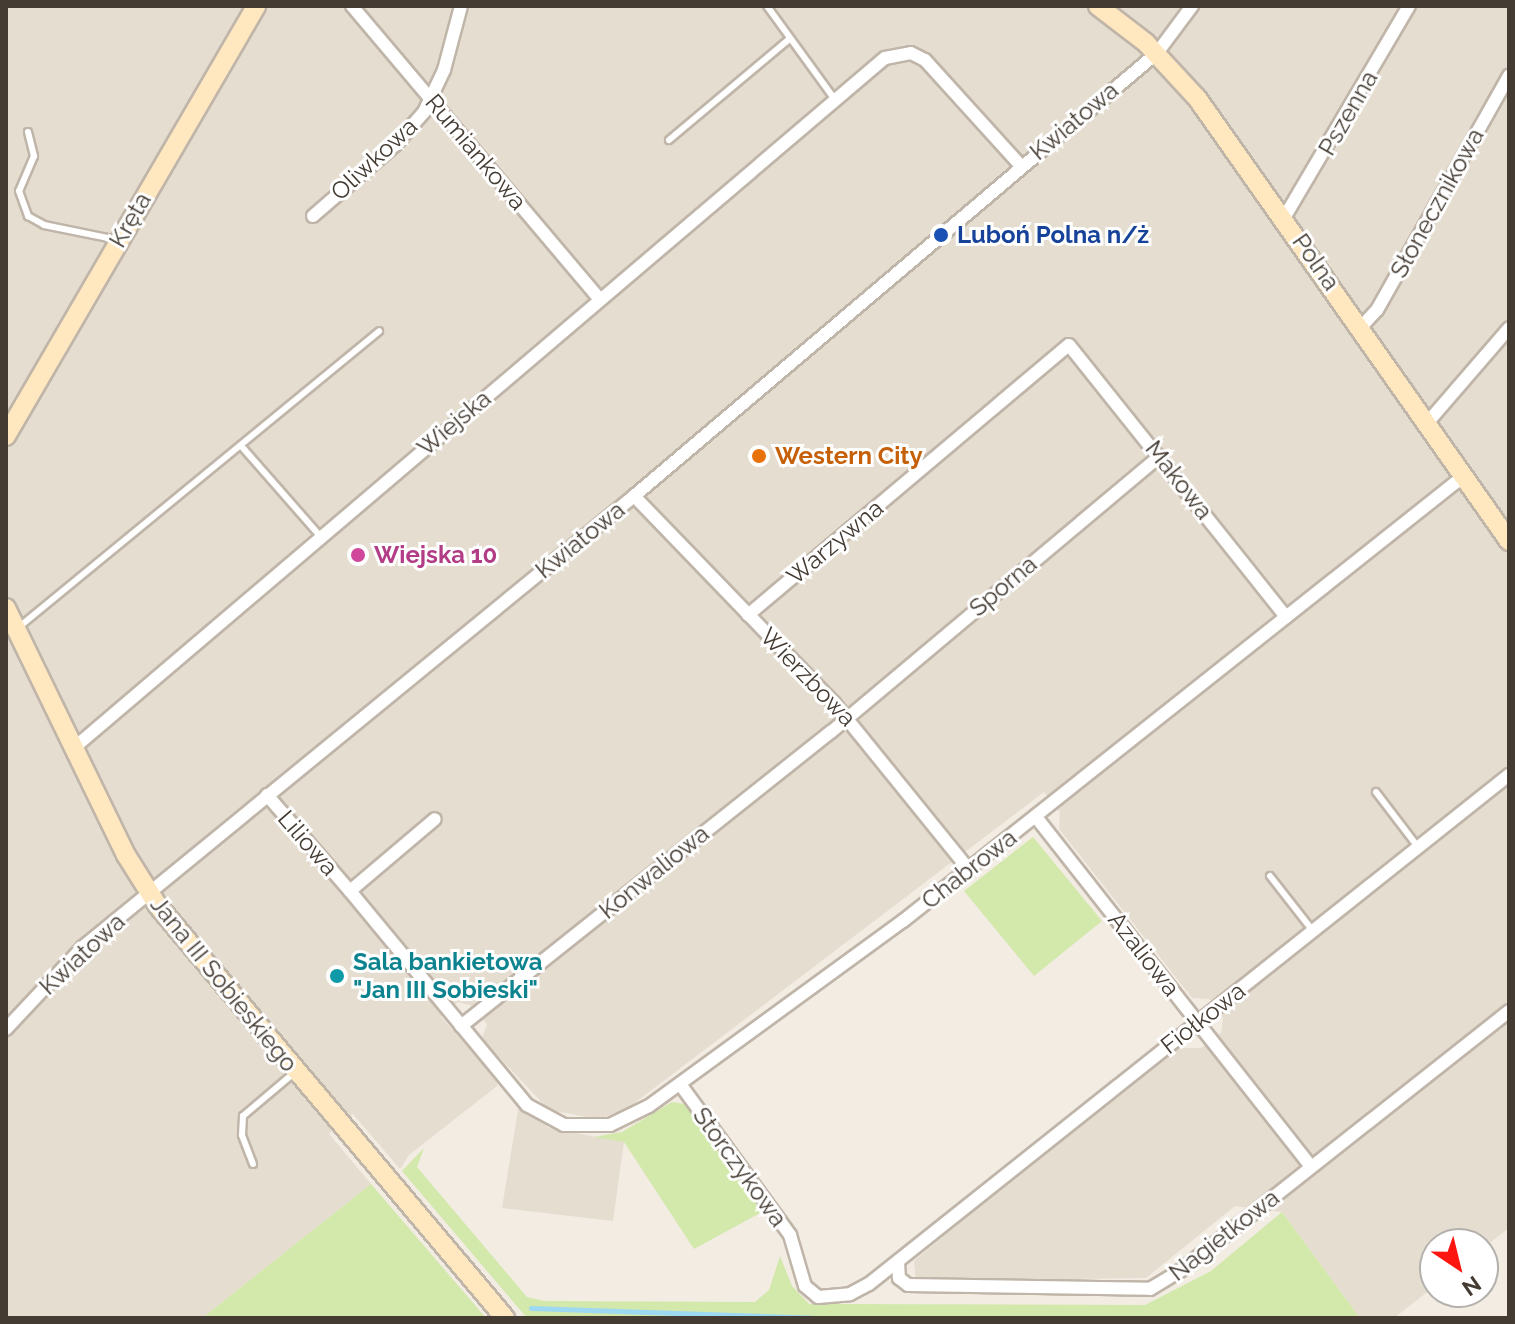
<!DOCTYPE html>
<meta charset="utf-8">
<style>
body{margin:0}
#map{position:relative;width:1515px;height:1324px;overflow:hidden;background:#f2ece3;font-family:Raleway,sans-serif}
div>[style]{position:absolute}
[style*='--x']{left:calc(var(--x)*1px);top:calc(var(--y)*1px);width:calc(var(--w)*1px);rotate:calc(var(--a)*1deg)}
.residential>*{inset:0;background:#e6ddd1}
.green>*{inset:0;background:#d3e8ab}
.stream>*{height:5px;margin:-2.5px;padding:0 2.5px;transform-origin:2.5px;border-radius:2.5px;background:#9dd9f1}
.roads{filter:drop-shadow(2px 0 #c0b5a9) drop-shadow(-2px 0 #c0b5a9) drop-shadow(0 2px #c0b5a9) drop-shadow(0 -2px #c0b5a9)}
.lane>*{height:6px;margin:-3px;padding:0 3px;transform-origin:3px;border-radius:3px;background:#fff}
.street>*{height:12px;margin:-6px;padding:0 6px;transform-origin:6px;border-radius:6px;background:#fff}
.secondary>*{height:18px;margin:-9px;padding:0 9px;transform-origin:9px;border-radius:9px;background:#ffe8c0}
.dots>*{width:22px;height:22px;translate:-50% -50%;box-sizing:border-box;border:4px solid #fff;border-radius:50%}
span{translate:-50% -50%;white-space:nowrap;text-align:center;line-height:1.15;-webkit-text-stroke:6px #fff;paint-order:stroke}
.street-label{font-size:24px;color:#443b33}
.transit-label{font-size:24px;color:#164399;font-weight:700}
.left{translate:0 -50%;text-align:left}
.food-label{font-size:24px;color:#c56008;font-weight:700}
.hotel-label{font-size:24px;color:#b23c85;font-weight:700}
.culture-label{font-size:24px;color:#0d838f;font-weight:700}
.frame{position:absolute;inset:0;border:8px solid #443b33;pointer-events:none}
.north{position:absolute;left:1419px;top:1228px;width:80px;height:80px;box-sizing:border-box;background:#fff;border:2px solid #b4b1ad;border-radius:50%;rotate:145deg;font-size:22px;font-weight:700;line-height:32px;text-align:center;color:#443b33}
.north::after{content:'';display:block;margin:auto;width:28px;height:36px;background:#fd160f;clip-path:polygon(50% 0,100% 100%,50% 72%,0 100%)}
</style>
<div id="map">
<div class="residential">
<div style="clip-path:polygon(6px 6px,1509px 6px,1509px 1228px,1483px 1248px,1483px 1244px,1435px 1244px,1435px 1286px,1394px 1318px,1360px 1318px,1282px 1212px,1235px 1206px,1146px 1278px,916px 1281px,914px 1261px,1025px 1168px,1177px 1048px,1201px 1048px,1221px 1033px,1223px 1018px,1209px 999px,1192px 998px,1059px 829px,1060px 812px,1044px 792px,628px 1108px,598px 1119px,549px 1110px,482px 1039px,487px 1024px,470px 1005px,458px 1002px,441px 1017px,498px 1079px,497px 1086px,409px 1155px,400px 1169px,353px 1114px,329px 1134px,371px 1184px,202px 1318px,6px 1318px)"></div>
<div style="clip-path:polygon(519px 1104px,549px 1128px,624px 1142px,613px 1221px,502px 1208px)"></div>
</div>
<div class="green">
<div style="clip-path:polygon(1033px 837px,1102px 921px,1034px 976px,964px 891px)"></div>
<div style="clip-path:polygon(672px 1102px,685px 1104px,762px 1212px,694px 1249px,624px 1142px,594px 1137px,622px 1132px)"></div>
<div style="clip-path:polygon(424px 1148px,417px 1167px,527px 1297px,545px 1301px,755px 1302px,769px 1290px,780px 1256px,792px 1286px,809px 1304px,1145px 1305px,1211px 1271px,1282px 1212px,1360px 1318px,527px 1318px,402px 1171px)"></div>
<div style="clip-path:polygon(371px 1184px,486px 1318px,202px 1318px)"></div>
</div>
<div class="stream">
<div style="--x:531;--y:1308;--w:282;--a:2"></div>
</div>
<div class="roads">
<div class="lane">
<div style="--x:767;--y:6;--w:117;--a:54"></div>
<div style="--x:28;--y:132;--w:25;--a:76"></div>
<div style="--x:34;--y:156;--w:38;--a:113"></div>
<div style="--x:19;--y:191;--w:27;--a:70"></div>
<div style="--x:28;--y:216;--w:18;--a:29"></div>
<div style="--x:44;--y:225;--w:76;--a:11.5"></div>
<div style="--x:669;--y:140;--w:155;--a:-40"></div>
<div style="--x:243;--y:448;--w:118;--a:48.8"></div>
<div style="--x:19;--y:627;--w:466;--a:-39.4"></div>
<div style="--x:1376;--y:792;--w:69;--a:52.6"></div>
<div style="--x:1270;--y:876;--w:70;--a:52"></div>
<div style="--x:253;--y:1164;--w:31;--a:-111"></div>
<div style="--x:242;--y:1135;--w:19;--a:-87"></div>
<div style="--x:243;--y:1116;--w:68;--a:-40.2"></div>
</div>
<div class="street">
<div style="--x:352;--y:6;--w:384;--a:49.8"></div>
<div style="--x:313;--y:216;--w:108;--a:-40.9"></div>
<div style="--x:395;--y:145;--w:44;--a:-48.7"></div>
<div style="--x:424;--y:112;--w:47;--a:-64.5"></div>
<div style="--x:444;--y:70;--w:66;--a:-75.1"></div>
<div style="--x:1284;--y:218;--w:246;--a:-59.5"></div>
<div style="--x:1361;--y:327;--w:23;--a:-47"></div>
<div style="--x:1377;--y:310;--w:269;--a:-60.6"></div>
<div style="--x:1428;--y:422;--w:124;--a:-49.2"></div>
<div style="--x:634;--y:496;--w:288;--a:46"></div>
<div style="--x:834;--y:703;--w:215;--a:51"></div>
<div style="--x:748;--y:615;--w:419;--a:-40.1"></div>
<div style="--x:1069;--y:345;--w:348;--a:51.4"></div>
<div style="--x:75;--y:747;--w:1063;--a:-40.39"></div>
<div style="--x:885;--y:58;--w:26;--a:-11"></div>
<div style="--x:911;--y:53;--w:16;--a:27"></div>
<div style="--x:925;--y:60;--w:143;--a:47.8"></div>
<div style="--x:267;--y:795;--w:127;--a:49.2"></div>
<div style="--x:350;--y:891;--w:111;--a:-40.3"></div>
<div style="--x:1036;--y:817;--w:444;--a:51.8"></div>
<div style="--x:350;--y:891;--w:278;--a:50.4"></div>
<div style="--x:527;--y:1105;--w:42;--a:28.4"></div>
<div style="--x:564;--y:1125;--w:46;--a:0"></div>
<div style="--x:610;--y:1125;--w:43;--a:-26"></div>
<div style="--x:649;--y:1106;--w:314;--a:-36.1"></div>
<div style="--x:903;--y:921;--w:717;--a:-38.44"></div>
<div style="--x:461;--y:1026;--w:473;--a:-38.5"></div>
<div style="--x:831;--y:732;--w:429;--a:-40"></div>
<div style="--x:6;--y:1029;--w:112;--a:-46.8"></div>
<div style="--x:83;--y:947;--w:712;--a:-39.3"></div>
<div style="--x:634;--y:496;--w:685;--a:-40.27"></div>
<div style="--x:1157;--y:53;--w:59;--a:-53.3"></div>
<div style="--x:680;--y:1084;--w:187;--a:53.9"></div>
<div style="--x:790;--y:1235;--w:53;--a:73.6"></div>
<div style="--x:805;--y:1286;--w:17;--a:40"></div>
<div style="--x:818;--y:1297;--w:32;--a:-5"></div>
<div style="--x:850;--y:1294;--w:21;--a:-28"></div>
<div style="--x:869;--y:1284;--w:818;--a:-38.5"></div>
<div style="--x:898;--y:1261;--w:17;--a:87"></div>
<div style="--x:899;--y:1278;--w:11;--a:38"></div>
<div style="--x:908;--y:1285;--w:242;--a:0.9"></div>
<div style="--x:1150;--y:1289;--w:35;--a:-31"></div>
<div style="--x:1180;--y:1271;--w:419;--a:-38.3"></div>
</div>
<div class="secondary">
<div style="--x:1098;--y:6;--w:61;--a:37.6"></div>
<div style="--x:1146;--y:43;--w:75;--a:47.2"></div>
<div style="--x:1197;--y:98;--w:542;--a:54.84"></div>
<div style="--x:6;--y:436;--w:497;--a:-59.8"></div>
<div style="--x:6;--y:608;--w:275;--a:64.1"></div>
<div style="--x:126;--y:855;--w:60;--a:57.9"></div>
<div style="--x:158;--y:906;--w:539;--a:49.89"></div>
</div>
</div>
<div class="dots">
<div style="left:941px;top:235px;background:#1a4fb4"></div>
<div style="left:759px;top:456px;background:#e8710a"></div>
<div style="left:358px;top:555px;background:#d1479c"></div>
<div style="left:337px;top:976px;background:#0f9aa8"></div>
</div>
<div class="street-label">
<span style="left:1348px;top:113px;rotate:-60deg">Pszenna</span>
<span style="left:1074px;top:121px;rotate:-40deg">Kwiatowa</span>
<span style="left:476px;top:152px;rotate:50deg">Rumiankowa</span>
<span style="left:374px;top:159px;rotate:-43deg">Oliwkowa</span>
<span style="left:1437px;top:203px;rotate:-61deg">Słonecznikowa</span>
<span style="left:130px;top:220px;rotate:-60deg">Kręta</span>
<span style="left:1316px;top:262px;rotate:55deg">Polna</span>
<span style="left:454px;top:423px;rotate:-40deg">Wiejska</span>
<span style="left:1179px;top:480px;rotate:52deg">Makowa</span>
<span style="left:580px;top:540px;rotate:-39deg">Kwiatowa</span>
<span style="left:835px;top:542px;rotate:-40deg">Warzywna</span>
<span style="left:1003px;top:586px;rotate:-40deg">Sporna</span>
<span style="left:808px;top:677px;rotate:46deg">Wierzbowa</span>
<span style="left:308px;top:843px;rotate:49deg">Liliowa</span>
<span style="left:969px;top:869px;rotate:-38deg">Chabrowa</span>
<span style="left:654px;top:872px;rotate:-39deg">Konwaliowa</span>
<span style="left:82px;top:954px;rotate:-43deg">Kwiatowa</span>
<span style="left:1144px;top:954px;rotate:52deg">Azaliowa</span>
<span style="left:224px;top:984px;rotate:51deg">Jana III Sobieskiego</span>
<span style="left:1203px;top:1018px;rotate:-38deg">Fiołkowa</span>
<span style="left:740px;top:1167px;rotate:54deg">Storczykowa</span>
<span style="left:1224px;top:1235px;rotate:-38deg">Nagietkowa</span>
</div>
<div class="transit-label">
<span class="left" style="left:957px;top:235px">Luboń Polna n/ż</span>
</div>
<div class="food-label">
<span class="left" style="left:775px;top:456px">Western City</span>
</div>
<div class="hotel-label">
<span class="left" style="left:374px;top:555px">Wiejska 10</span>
</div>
<div class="culture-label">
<span class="left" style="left:353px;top:976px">Sala bankietowa<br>"Jan III Sobieski"</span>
</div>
<div class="frame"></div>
<div class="north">N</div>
</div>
